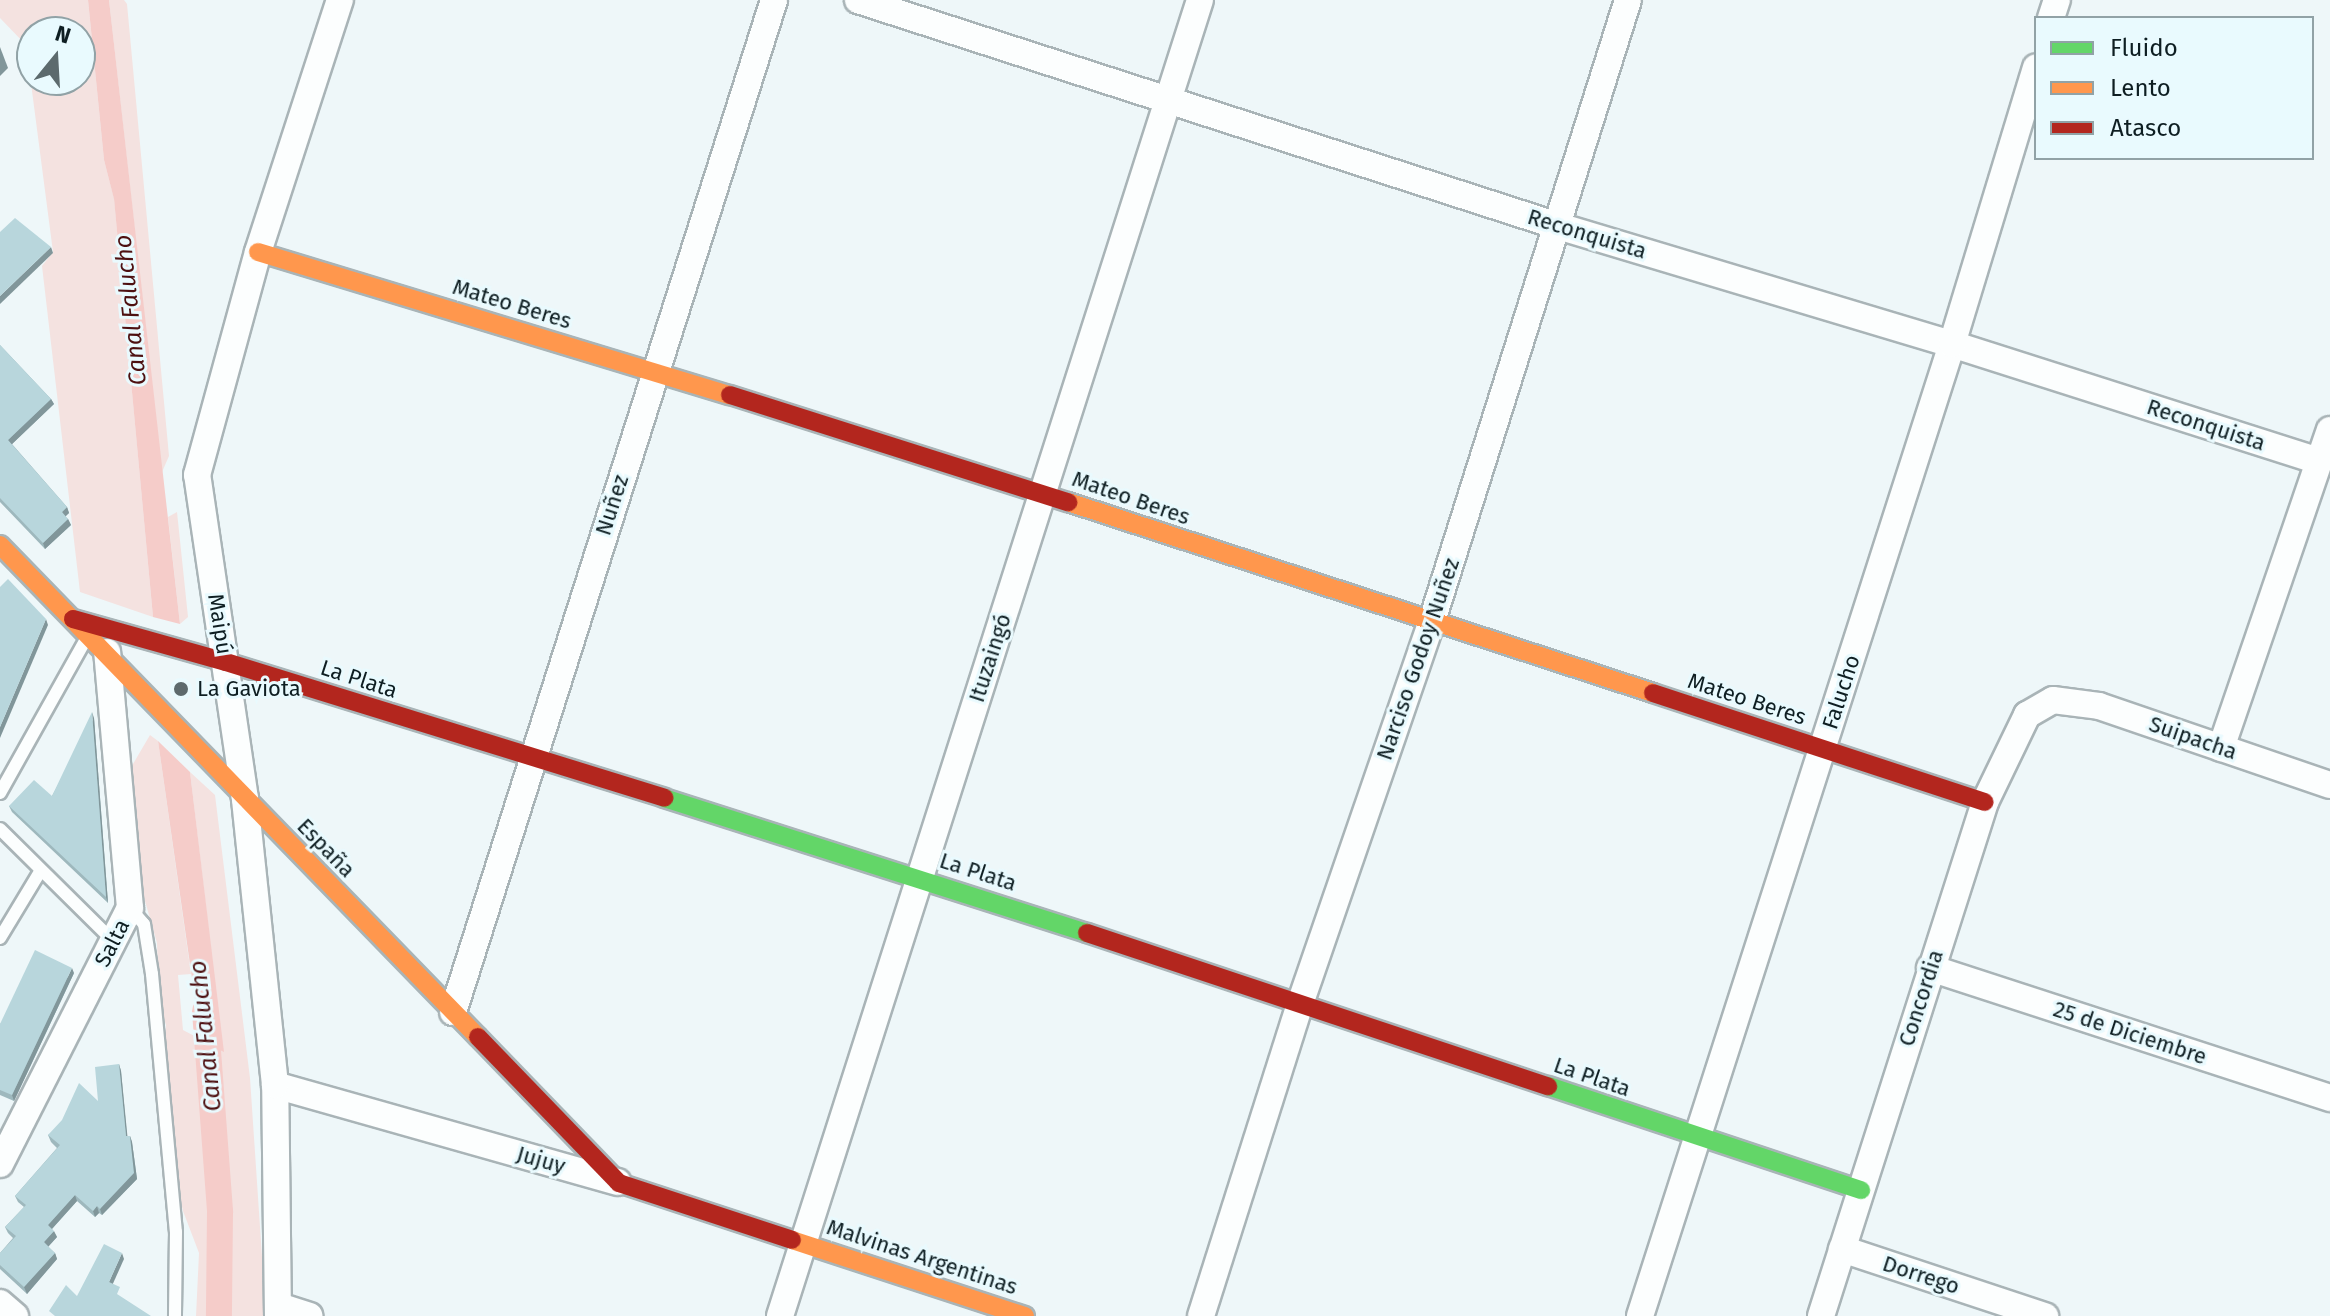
<!DOCTYPE html>
<meta charset="utf-8">
<style>
body{margin:0}
#map{position:relative;width:2330px;height:1316px;overflow:hidden;background:#eef7f9;font-family:"Fira Sans",sans-serif}
div>[style]{position:absolute}
[style*='--x']{left:calc(var(--x)*1px);top:calc(var(--y)*1px);width:calc(var(--w)*1px);rotate:calc(var(--a)*1deg)}
.green>*{inset:0;background:#f4e2e0}
.water>*{inset:0;background:#f5ccc9}
.canal>*{height:26px;margin:-13px;padding:0 13px;transform-origin:13px;border-radius:13px;background:#f5ccc9}
.roads{filter:drop-shadow(2px 0 #a9b4b7) drop-shadow(-2px 0 #a9b4b7) drop-shadow(0 2px #a9b4b7) drop-shadow(0 -2px #a9b4b7)}
.lane>*{height:12px;margin:-6px;padding:0 6px;transform-origin:6px;border-radius:6px;background:#fcfefe}
.street>*{height:26px;margin:-13px;padding:0 13px;transform-origin:13px;border-radius:13px;background:#fcfefe}
.fast>*{height:18px;margin:-9px;padding:0 9px;transform-origin:9px;border-radius:9px;background:#63d668}
.slow>*{height:18px;margin:-9px;padding:0 9px;transform-origin:9px;border-radius:9px;background:#ff974d}
.jam>*{height:18px;margin:-9px;padding:0 9px;transform-origin:9px;border-radius:9px;background:#b3261e}
.wall>*{inset:0;background:#9eb8bd}
.shaded-wall>*{inset:0;background:#81969a}
.building>*{inset:0;background:#b8d6dc}
.dots>*{width:22px;height:22px;translate:-50% -50%;box-sizing:border-box;border:4px solid #e9fafe;border-radius:50%}
span{translate:-50% -50%;white-space:nowrap;text-align:center;line-height:1.15;-webkit-text-stroke:6px #e9fafe;paint-order:stroke}
.street-label{font-size:22px;color:#0e1e22}
.poi-label{font-size:22px;color:#0e1e22}
.left{translate:0 -50%;text-align:left}
.water-label{font-size:24px;color:#4d1011;font-style:italic}
.legend{position:absolute;left:2034px;top:16px;width:280px;height:144px;box-sizing:border-box;background:#e9fafe;border:2px solid #91a2a6;margin:0;padding:10px 14px;list-style:none;font-size:24px;color:#0e1e22}
.legend li{display:flex;align-items:center;gap:16px;height:40px}
.legend b{width:40px;border:2px solid #91a2a6}
.north{position:absolute;left:16px;top:16px;width:80px;height:80px;box-sizing:border-box;background:#e9fafe;border:2px solid #91a2a6;border-radius:50%;rotate:18deg;font-size:22px;font-weight:700;line-height:32px;text-align:center;color:#0e1e22}
.north::after{content:'';display:block;margin:auto;width:28px;height:36px;background:#5c6a6d;clip-path:polygon(50% 0,100% 100%,50% 72%,0 100%)}
</style>
<div id="map">
<div class="green">
<div style="clip-path:polygon(evenodd,0 0,88px 0,104px 160px,114px 198px,153px 617px,80px 592px,42px 266px,53px 252px,26px 45px,0 18px,0 0,32px 32px,80px 32px,80px 80px,32px 80px,32px 32px)"></div>
<div style="clip-path:polygon(109px 0,124px 0,127px 4px,169px 456px,162px 472px)"></div>
<div style="clip-path:polygon(177px 512px,188px 617px,180px 624px,168px 517px)"></div>
<div style="clip-path:polygon(150px 735px,158px 741px,191px 974px,178px 975px,183px 1030px,223px 1051px,190px 772px,215px 795px,250px 1078px,266px 1316px,196px 1316px,199px 1253px,183px 1211px,174px 1171px,163px 1056px,166px 1025px,154px 988px,158px 974px,157px 943px,131px 852px,126px 791px,133px 764px)"></div>
</div>
<div class="water">
<div style="clip-path:polygon(88px 0,109px 0,180px 624px,153px 617px,114px 199px,104px 160px)"></div>
<div style="clip-path:polygon(158px 741px,190px 772px,224px 1052px,201px 1041px)"></div>
</div>
<div class="canal">
<div style="--x:205;--y:1011;--w:202;--a:85.7"></div>
<div style="--x:220;--y:1212;--w:104;--a:90.6"></div>
</div>
<div class="roads">
<div class="lane">
<div style="--x:0;--y:793;--w:176;--a:-60.8"></div>
<div style="--x:0;--y:829;--w:159;--a:44.7"></div>
<div style="--x:130;--y:908;--w:21;--a:49"></div>
<div style="--x:144;--y:924;--w:51;--a:80.9"></div>
<div style="--x:152;--y:974;--w:259;--a:84.7"></div>
<div style="--x:176;--y:1232;--w:84;--a:90.7"></div>
<div style="--x:0;--y:938;--w:79;--a:-58.9"></div>
</div>
<div class="street">
<div style="--x:858;--y:0;--w:736;--a:17.89"></div>
<div style="--x:1558;--y:226;--w:411;--a:16.7"></div>
<div style="--x:1952;--y:344;--w:384;--a:17.7"></div>
<div style="--x:2051;--y:18;--w:19;--a:-72"></div>
<div style="--x:2221;--y:748;--w:336;--a:-71.1"></div>
<div style="--x:1930;--y:968;--w:421;--a:18"></div>
<div style="--x:453;--y:1012;--w:1062;--a:-72.4"></div>
<div style="--x:275;--y:1085;--w:356;--a:15.8"></div>
<div style="--x:0;--y:1164;--w:287;--a:-63.1"></div>
<div style="--x:130;--y:908;--w:257;--a:-95.1"></div>
<div style="--x:1842;--y:1249;--w:214;--a:18.3"></div>
<div style="--x:0;--y:1303;--w:20;--a:41"></div>
<div style="--x:279;--y:1306;--w:32;--a:18"></div>
<div style="--x:278;--y:1316;--w:231;--a:-90.7"></div>
<div style="--x:275;--y:1085;--w:288;--a:-96"></div>
<div style="--x:245;--y:799;--w:328;--a:-98.4"></div>
<div style="--x:197;--y:475;--w:231;--a:-74.7"></div>
<div style="--x:258;--y:252;--w:265;--a:-72"></div>
<div style="--x:780;--y:1316;--w:1381;--a:-72.3"></div>
<div style="--x:1201;--y:1316;--w:327;--a:-72.4"></div>
<div style="--x:1300;--y:1004;--w:402;--a:-71"></div>
<div style="--x:1431;--y:624;--w:654;--a:-72.48"></div>
<div style="--x:1640;--y:1316;--w:1021;--a:-72.2"></div>
<div style="--x:1952;--y:344;--w:289;--a:-73.1"></div>
<div style="--x:1821;--y:1316;--w:540;--a:-72.3"></div>
<div style="--x:1985;--y:802;--w:97;--a:-64.2"></div>
<div style="--x:2027;--y:715;--w:30;--a:-30"></div>
<div style="--x:2053;--y:700;--w:46;--a:7.4"></div>
<div style="--x:2099;--y:706;--w:244;--a:18.9"></div>
</div>
<div class="fast">
<div style="--x:664;--y:798;--w:444;--a:17.7"></div>
<div style="--x:1548;--y:1086;--w:330;--a:18.4"></div>
</div>
<div class="slow">
<div style="--x:258;--y:252;--w:493;--a:16.9"></div>
<div style="--x:1068;--y:502;--w:615;--a:18.08"></div>
<div style="--x:0;--y:545;--w:686;--a:45.83"></div>
<div style="--x:792;--y:1240;--w:245;--a:18.1"></div>
</div>
<div class="jam">
<div style="--x:730;--y:395;--w:355;--a:17.6"></div>
<div style="--x:73;--y:619;--w:159;--a:15.7"></div>
<div style="--x:226;--y:662;--w:459;--a:17.2"></div>
<div style="--x:1653;--y:693;--w:349;--a:18.2"></div>
<div style="--x:1087;--y:933;--w:486;--a:18.4"></div>
<div style="--x:478;--y:1037;--w:203;--a:46"></div>
<div style="--x:619;--y:1183;--w:182;--a:18.2"></div>
</div>
</div>
<div class="wall">
<div style="clip-path:polygon(0 345px,51px 399px,54px 404px,12px 444px,67px 507px,69px 513px,65px 516px,68px 519px,71px 525px,45px 549px,0 502px)"></div>
<div style="clip-path:polygon(94px 718px,108px 903px,12px 812px,9px 806px,52px 796px)"></div>
<div style="clip-path:polygon(74px 973px,14px 1101px,0 1095px,0 1024px)"></div>
<div style="clip-path:polygon(119px 1064px,121px 1071px,127px 1136px,130px 1136px,132px 1142px,137px 1179px,102px 1215px,99px 1213px,95px 1217px,77px 1201px,52px 1229px,57px 1237px,48px 1247px,55px 1253px,57px 1259px,27px 1294px,0 1269px,0 1253px,13px 1238px,8px 1233px,5px 1227px,24px 1207px,18px 1202px,15px 1196px,57px 1148px,51px 1142px,48px 1135px,98px 1101px)"></div>
</div>
<div class="shaded-wall">
<div style="clip-path:polygon(0 47px,8px 68px,0 76px)"></div>
<div style="clip-path:polygon(51px 247px,53px 253px,0 304px,0 296px)"></div>
<div style="clip-path:polygon(51px 399px,54px 404px,10px 446px,8px 440px)"></div>
<div style="clip-path:polygon(67px 507px,69px 513px,64px 518px,62px 512px)"></div>
<div style="clip-path:polygon(68px 519px,71px 525px,45px 549px,43px 543px)"></div>
<div style="clip-path:polygon(46px 619px,48px 625px,0 738px,0 727px)"></div>
<div style="clip-path:polygon(92px 712px,94px 718px,108px 903px,106px 897px)"></div>
<div style="clip-path:polygon(72px 968px,74px 973px,14px 1101px,12px 1095px)"></div>
<div style="clip-path:polygon(119px 1064px,121px 1071px,128px 1142px,126px 1136px)"></div>
<div style="clip-path:polygon(130px 1136px,132px 1142px,137px 1179px,102px 1215px,100px 1209px)"></div>
<div style="clip-path:polygon(75px 1195px,77px 1201px,50px 1231px,48px 1225px)"></div>
<div style="clip-path:polygon(97px 1206px,99px 1213px,95px 1217px,93px 1211px)"></div>
<div style="clip-path:polygon(54px 1231px,57px 1237px,46px 1249px,44px 1242px)"></div>
<div style="clip-path:polygon(55px 1253px,57px 1259px,27px 1294px,24px 1287px)"></div>
<div style="clip-path:polygon(122px 1253px,124px 1259px,111px 1288px,109px 1282px)"></div>
</div>
<div class="building">
<div style="clip-path:polygon(15px 218px,51px 247px,0 296px,0 232px)"></div>
<div style="clip-path:polygon(0 345px,51px 399px,8px 440px,67px 507px,62px 512px,68px 519px,43px 543px,0 498px)"></div>
<div style="clip-path:polygon(8px 579px,46px 619px,0 727px,0 587px)"></div>
<div style="clip-path:polygon(92px 712px,106px 897px,9px 806px,34px 780px,52px 796px)"></div>
<div style="clip-path:polygon(35px 950px,72px 968px,12px 1095px,0 1090px,0 1024px)"></div>
<div style="clip-path:polygon(119px 1064px,126px 1136px,130px 1136px,134px 1173px,100px 1209px,97px 1206px,93px 1211px,75px 1195px,48px 1225px,54px 1231px,44px 1242px,55px 1253px,24px 1287px,0 1265px,0 1253px,16px 1236px,5px 1227px,26px 1205px,15px 1196px,60px 1145px,48px 1135px,62px 1120px,79px 1083px,98px 1101px,95px 1067px)"></div>
<div style="clip-path:polygon(104px 1244px,122px 1253px,109px 1282px,120px 1287px,117px 1294px,151px 1316px,55px 1316px,49px 1311px,66px 1285px,77px 1296px)"></div>
</div>
<div class="dots">
<div style="left:181px;top:689px;background:#5c6a6d"></div>
</div>
<div class="street-label">
<span style="left:1587px;top:234px;rotate:17deg">Reconquista</span>
<span style="left:512px;top:304px;rotate:17deg">Mateo Beres</span>
<span style="left:2206px;top:425px;rotate:18deg">Reconquista</span>
<span style="left:1131px;top:498px;rotate:19deg">Mateo Beres</span>
<span style="left:612px;top:505px;rotate:-72deg">Nuñez</span>
<span style="left:220px;top:624px;rotate:81deg">Maipú</span>
<span style="left:990px;top:658px;rotate:-72deg">Ituzaingó</span>
<span style="left:1418px;top:659px;rotate:-71deg">Narciso Godoy Nuñez</span>
<span style="left:359px;top:679px;rotate:18deg">La Plata</span>
<span style="left:1841px;top:692px;rotate:-72deg">Falucho</span>
<span style="left:1747px;top:699px;rotate:18deg">Mateo Beres</span>
<span style="left:2193px;top:738px;rotate:19deg">Suipacha</span>
<span style="left:326px;top:848px;rotate:46deg">España</span>
<span style="left:978px;top:872px;rotate:18deg">La Plata</span>
<span style="left:112px;top:943px;rotate:-63deg">Salta</span>
<span style="left:1921px;top:998px;rotate:-72deg">Concordia</span>
<span style="left:2130px;top:1033px;rotate:18deg">25 de Diciembre</span>
<span style="left:1592px;top:1077px;rotate:19deg">La Plata</span>
<span style="left:541px;top:1160px;rotate:16deg">Jujuy</span>
<span style="left:922px;top:1257px;rotate:18deg">Malvinas Argentinas</span>
<span style="left:1921px;top:1275px;rotate:18deg">Dorrego</span>
</div>
<div class="poi-label">
<span class="left" style="left:197px;top:689px">La Gaviota</span>
</div>
<div class="water-label">
<span style="left:131px;top:310px;rotate:-96deg">Canal Falucho</span>
<span style="left:206px;top:1036px;rotate:-96deg">Canal Falucho</span>
</div>
<ul class="legend">
<li><b style="height:10px;background:#63d668"></b>Fluido</li>
<li><b style="height:10px;background:#ff974d"></b>Lento</li>
<li><b style="height:10px;background:#b3261e"></b>Atasco</li>
</ul>
<div class="north">N</div>
</div>
